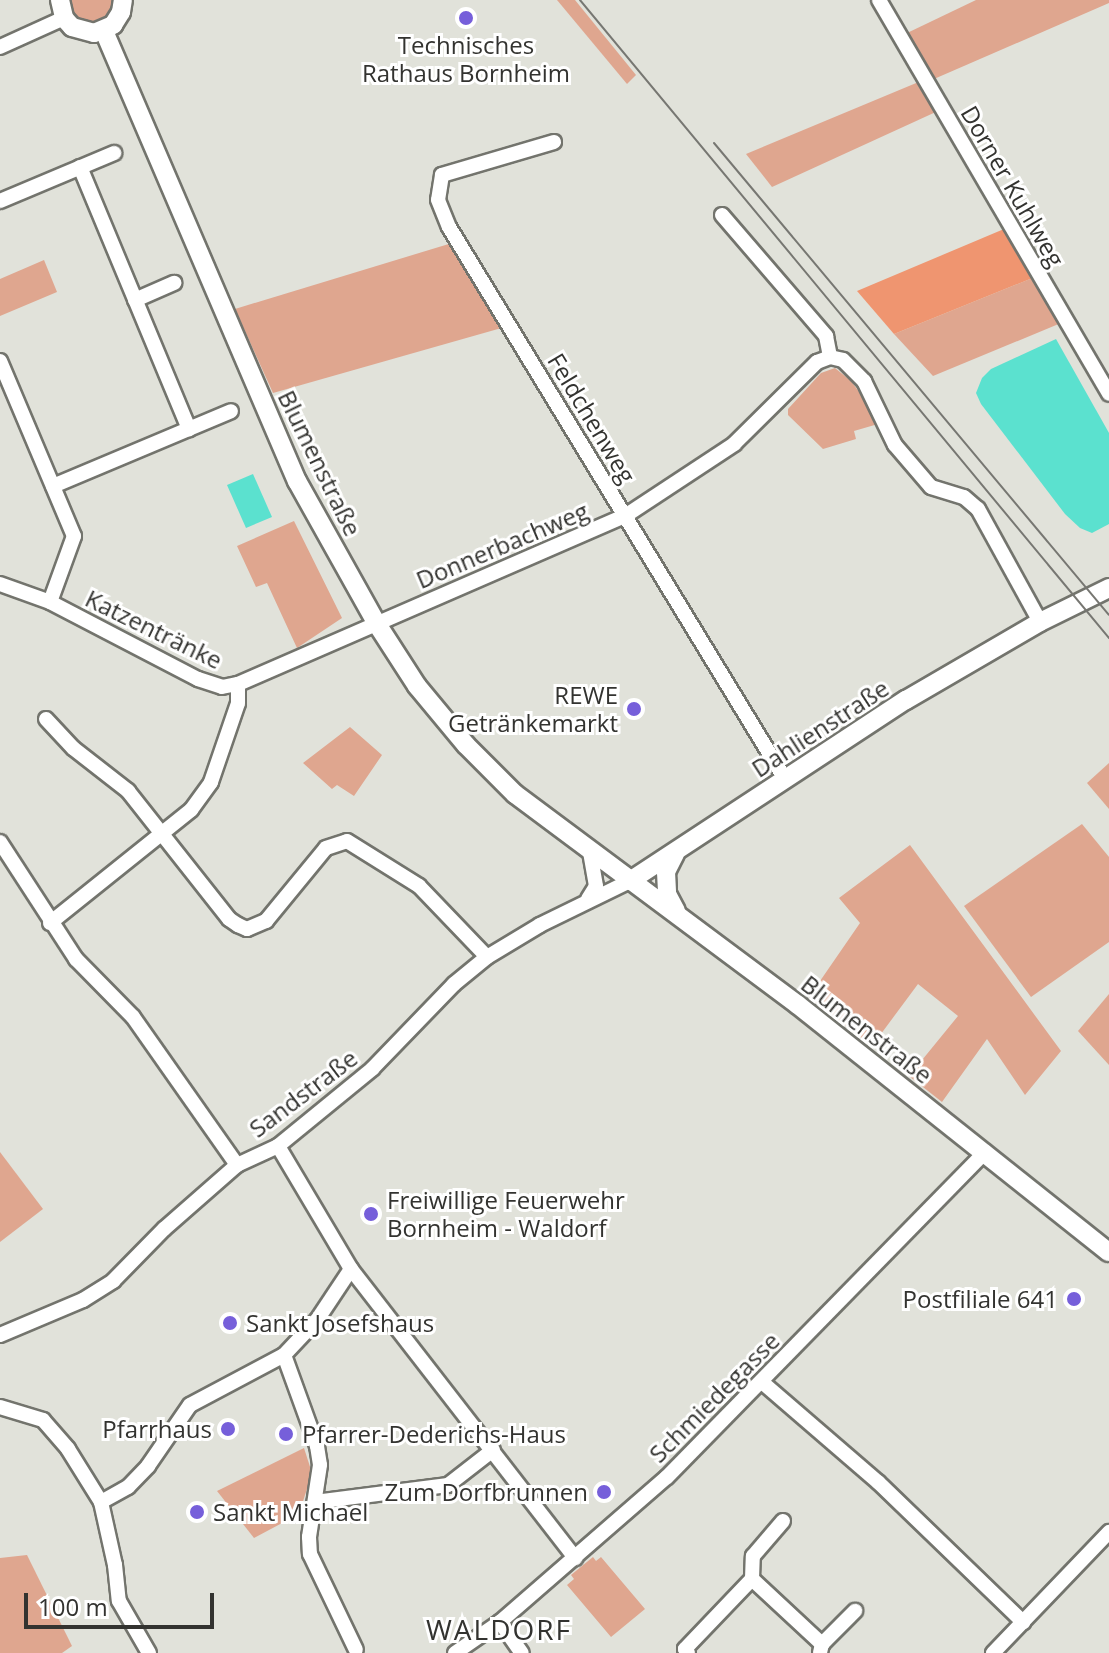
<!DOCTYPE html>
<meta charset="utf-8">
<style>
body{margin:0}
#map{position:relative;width:1109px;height:1653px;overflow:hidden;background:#e1e2da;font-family:"Open Sans",sans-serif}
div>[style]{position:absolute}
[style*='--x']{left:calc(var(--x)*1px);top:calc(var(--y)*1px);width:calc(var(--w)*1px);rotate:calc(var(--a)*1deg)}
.green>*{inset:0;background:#dfa68f}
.forest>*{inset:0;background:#ef9570}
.water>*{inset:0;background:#5be1cf}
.roads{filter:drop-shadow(2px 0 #73746d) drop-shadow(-2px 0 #73746d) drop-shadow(0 2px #73746d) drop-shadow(0 -2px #73746d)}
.minor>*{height:14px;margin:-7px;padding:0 7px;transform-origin:7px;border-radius:7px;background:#fff}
.major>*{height:18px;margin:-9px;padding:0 9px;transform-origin:9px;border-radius:9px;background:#fff}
.tram>*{height:2px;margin:-1px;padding:0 1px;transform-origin:1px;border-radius:1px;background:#777772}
.dots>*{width:22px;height:22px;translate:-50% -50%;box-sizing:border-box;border:4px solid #fff;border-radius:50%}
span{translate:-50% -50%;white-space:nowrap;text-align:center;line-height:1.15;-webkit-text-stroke:6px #fff;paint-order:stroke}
.poi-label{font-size:24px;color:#333330}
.right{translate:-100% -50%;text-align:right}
.left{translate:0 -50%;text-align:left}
.street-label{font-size:24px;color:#333330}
.quarter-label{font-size:28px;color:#333330;letter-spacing:2px}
.scale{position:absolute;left:24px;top:1593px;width:190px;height:36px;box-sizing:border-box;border:4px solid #333330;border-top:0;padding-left:10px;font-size:24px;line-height:28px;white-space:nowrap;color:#333330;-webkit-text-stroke:6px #fff;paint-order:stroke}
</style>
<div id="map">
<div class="green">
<div style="clip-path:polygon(68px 0,115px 0,115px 6px,103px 25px,81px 25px,70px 14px)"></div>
<div style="clip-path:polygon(557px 0,575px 0,636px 75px,627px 84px)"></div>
<div style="clip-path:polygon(976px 0,1109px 0,1109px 3px,934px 79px,905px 34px)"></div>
<div style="clip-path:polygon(921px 81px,938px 111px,772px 187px,746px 154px)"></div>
<div style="clip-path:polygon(452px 243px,505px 327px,273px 393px,235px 309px)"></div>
<div style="clip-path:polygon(44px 260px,57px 292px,0 316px,0 279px)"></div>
<div style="clip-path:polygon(1035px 277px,1061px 323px,933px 376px,894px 334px)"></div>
<div style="clip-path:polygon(835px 368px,851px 381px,871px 408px,878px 424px,854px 431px,856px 439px,823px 449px,788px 415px,788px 409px,821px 373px)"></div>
<div style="clip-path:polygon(294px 521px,342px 618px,297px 648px,267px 583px,256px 587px,237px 546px)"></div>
<div style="clip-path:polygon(350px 727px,382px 755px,354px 796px,337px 785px,332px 789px,303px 763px)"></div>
<div style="clip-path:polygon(1109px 763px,1109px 809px,1087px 783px)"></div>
<div style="clip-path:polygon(1082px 824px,1109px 857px,1109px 942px,1031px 997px,964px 906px)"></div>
<div style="clip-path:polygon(910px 845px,1061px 1051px,1025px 1095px,987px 1039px,942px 1102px,909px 1076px,958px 1016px,918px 984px,872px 1046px,809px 997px,860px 923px,839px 898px)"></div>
<div style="clip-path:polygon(1109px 994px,1109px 1065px,1078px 1031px)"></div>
<div style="clip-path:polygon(0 1152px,43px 1209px,0 1242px)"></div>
<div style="clip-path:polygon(304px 1448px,312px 1473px,299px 1514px,254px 1538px,217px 1491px)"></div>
<div style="clip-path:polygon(27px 1555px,72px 1646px,62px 1653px,0 1653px,0 1558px)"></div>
<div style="clip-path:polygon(593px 1557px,596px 1561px,601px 1557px,645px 1609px,611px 1637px,567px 1585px,574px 1579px,571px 1575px)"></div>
</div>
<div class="forest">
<div style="clip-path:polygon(1004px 229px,1035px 277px,894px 334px,857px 291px)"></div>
</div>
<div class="water">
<div style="clip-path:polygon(1056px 339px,1109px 433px,1109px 524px,1092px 533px,1080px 528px,1065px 514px,981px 404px,976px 393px,982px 378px,991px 369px)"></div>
<div style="clip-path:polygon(253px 474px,272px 517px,246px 528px,227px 485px)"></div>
</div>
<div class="roads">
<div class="minor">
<div style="--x:879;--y:0;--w:456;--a:59.7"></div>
<div style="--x:0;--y:47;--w:70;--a:-24.4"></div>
<div style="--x:554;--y:142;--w:117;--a:163.6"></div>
<div style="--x:442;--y:175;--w:25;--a:99"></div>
<div style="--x:438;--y:200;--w:29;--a:68"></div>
<div style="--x:449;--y:227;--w:646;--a:58.67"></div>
<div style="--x:80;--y:167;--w:284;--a:67.4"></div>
<div style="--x:0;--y:201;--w:124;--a:-22.8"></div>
<div style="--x:722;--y:215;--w:160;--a:49.3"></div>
<div style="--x:826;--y:336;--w:21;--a:79"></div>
<div style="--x:135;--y:300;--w:43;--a:-23.6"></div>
<div style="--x:830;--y:357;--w:13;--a:13"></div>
<div style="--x:843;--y:360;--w:30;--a:45"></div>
<div style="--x:864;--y:381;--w:71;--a:64.2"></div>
<div style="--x:895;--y:445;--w:55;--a:49.4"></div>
<div style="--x:931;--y:487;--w:34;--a:17"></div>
<div style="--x:964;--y:497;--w:18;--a:41"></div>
<div style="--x:978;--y:509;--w:129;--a:61.2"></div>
<div style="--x:0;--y:361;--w:190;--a:67.1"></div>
<div style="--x:74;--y:536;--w:70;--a:110"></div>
<div style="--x:53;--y:486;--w:193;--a:-22.8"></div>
<div style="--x:0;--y:584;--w:53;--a:19.8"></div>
<div style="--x:50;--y:602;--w:167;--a:27.5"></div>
<div style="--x:198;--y:679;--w:25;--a:18"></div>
<div style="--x:222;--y:687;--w:16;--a:-11"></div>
<div style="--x:238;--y:684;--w:422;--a:-23.5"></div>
<div style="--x:625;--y:516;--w:131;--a:-33.4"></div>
<div style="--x:734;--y:444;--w:117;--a:-44.7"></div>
<div style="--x:817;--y:362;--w:14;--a:-21"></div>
<div style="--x:46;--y:719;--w:40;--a:47"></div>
<div style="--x:73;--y:748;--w:70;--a:38"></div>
<div style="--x:128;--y:791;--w:163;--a:51.7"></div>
<div style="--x:229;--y:919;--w:11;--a:34"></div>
<div style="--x:238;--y:925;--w:10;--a:24"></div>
<div style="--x:247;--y:929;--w:21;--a:-23"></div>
<div style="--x:266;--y:921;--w:94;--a:-50.6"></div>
<div style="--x:326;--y:848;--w:22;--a:-18"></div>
<div style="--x:347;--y:841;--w:85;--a:32"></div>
<div style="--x:419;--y:886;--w:98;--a:46.2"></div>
<div style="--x:0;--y:842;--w:140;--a:57"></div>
<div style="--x:76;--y:959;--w:81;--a:45.5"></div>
<div style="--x:133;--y:1017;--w:181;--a:54.9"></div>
<div style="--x:588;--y:899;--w:15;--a:-58"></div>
<div style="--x:596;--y:886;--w:35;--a:-100"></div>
<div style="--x:50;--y:923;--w:181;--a:-38.7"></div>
<div style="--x:191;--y:810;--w:34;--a:-54"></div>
<div style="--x:211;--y:782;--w:83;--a:-71.1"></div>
<div style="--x:238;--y:703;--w:19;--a:-90"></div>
<div style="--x:278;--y:1146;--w:143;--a:59.3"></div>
<div style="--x:351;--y:1269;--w:366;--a:52.2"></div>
<div style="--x:0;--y:1335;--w:90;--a:-22.9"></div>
<div style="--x:83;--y:1300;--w:36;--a:-32"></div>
<div style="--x:113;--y:1281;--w:73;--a:-45.6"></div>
<div style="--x:164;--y:1229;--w:97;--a:-41.2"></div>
<div style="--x:237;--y:1165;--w:45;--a:-24.9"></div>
<div style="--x:278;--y:1146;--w:122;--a:-39.3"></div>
<div style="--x:372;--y:1069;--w:118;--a:-46"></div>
<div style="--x:454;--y:984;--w:43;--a:-39.3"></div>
<div style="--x:487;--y:957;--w:62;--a:-31.1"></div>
<div style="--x:540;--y:925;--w:100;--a:-26.1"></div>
<div style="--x:284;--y:1355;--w:97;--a:70.1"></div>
<div style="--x:317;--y:1446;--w:19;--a:81"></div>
<div style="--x:320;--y:1465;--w:73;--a:98.7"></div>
<div style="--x:309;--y:1537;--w:17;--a:87"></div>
<div style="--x:310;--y:1554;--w:106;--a:64.4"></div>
<div style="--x:762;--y:1382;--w:153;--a:40.8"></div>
<div style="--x:878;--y:1482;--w:202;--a:44"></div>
<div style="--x:0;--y:1407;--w:45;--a:16.8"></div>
<div style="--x:43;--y:1420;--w:38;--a:49"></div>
<div style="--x:68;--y:1449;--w:62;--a:58.1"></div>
<div style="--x:101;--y:1502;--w:65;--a:77.5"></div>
<div style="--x:115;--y:1565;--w:36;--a:84"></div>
<div style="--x:119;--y:1601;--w:60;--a:60"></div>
<div style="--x:101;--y:1502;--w:31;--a:-29"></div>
<div style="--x:128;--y:1487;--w:29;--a:-46"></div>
<div style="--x:148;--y:1466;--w:74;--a:-55.5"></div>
<div style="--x:190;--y:1405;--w:106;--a:-28"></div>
<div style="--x:284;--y:1355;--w:48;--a:-46.7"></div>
<div style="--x:317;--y:1320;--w:61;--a:-56.3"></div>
<div style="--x:315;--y:1502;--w:134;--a:-7.3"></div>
<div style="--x:448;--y:1485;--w:57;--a:-37.9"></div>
<div style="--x:752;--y:1579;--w:23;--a:-88"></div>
<div style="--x:753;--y:1556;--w:46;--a:-49.4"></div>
<div style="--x:500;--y:1622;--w:38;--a:55"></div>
<div style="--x:822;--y:1644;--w:47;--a:-45"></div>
<div style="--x:455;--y:1653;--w:55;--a:-34.6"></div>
<div style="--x:500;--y:1622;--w:221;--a:-41"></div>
<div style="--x:667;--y:1477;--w:455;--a:-45.6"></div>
<div style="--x:688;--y:1653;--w:5;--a:-127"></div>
<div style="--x:685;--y:1649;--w:97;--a:-46.3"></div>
<div style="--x:752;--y:1579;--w:96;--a:42.9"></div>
<div style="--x:822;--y:1644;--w:9;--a:103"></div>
<div style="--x:993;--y:1653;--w:168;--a:-46.2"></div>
</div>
<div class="major">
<div style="--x:60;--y:0;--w:18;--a:77"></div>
<div style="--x:64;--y:18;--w:12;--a:48"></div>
<div style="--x:72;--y:27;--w:23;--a:15"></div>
<div style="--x:94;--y:33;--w:21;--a:-23"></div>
<div style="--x:113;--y:25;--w:15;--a:-58"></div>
<div style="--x:121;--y:12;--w:12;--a:-81"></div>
<div style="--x:104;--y:31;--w:490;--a:66.8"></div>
<div style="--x:297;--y:481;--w:164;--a:60.8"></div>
<div style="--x:377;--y:624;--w:74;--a:57.2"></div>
<div style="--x:417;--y:686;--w:77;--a:50.3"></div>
<div style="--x:466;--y:745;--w:69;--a:45"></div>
<div style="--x:515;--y:794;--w:353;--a:36.7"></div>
<div style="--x:798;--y:1005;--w:397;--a:38.5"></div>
<div style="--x:675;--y:854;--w:20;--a:117"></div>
<div style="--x:666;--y:872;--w:22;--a:87"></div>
<div style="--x:667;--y:894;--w:19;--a:62"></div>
<div style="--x:630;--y:881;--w:330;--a:-33.3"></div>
<div style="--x:906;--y:700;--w:155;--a:-30.2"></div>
<div style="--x:1040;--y:622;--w:77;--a:-26.2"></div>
</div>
</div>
<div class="tram">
<div style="--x:580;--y:0;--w:829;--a:50.34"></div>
<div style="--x:714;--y:143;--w:615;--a:50.08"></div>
</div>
<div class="dots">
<div style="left:466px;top:18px;background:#765fda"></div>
<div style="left:634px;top:709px;background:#765fda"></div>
<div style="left:371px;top:1214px;background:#765fda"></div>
<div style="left:1074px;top:1299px;background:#765fda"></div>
<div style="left:230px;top:1323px;background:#765fda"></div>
<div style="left:228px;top:1429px;background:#765fda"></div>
<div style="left:286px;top:1434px;background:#765fda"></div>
<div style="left:604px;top:1492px;background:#765fda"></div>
<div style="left:197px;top:1512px;background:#765fda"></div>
</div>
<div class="poi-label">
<span style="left:466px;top:59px">Technisches<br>Rathaus Bornheim</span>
<span class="right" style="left:618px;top:709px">REWE<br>Getränkemarkt</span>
<span class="left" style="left:387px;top:1214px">Freiwillige Feuerwehr<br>Bornheim - Waldorf</span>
<span class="right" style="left:1058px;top:1299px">Postfiliale 641</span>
<span class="left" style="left:246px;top:1323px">Sankt Josefshaus</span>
<span class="right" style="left:212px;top:1429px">Pfarrhaus</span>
<span class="left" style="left:302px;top:1434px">Pfarrer-Dederichs-Haus</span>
<span class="right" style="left:588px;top:1492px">Zum Dorfbrunnen</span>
<span class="left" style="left:213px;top:1512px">Sankt Michael</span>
</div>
<div class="street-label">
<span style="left:1013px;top:186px;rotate:60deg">Dorner Kuhlweg</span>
<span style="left:592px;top:418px;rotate:59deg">Feldchenweg</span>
<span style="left:320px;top:463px;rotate:64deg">Blumenstraße</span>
<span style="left:502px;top:545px;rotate:-23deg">Donnerbachweg</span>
<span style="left:154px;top:629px;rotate:26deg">Katzentränke</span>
<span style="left:820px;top:728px;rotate:-33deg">Dahlienstraße</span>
<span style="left:867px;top:1029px;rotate:38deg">Blumenstraße</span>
<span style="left:303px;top:1093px;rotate:-37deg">Sandstraße</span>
<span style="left:714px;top:1397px;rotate:-45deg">Schmiedegasse</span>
</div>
<div class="quarter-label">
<span style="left:499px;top:1629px">WALDORF</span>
</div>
<div class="scale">100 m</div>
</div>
